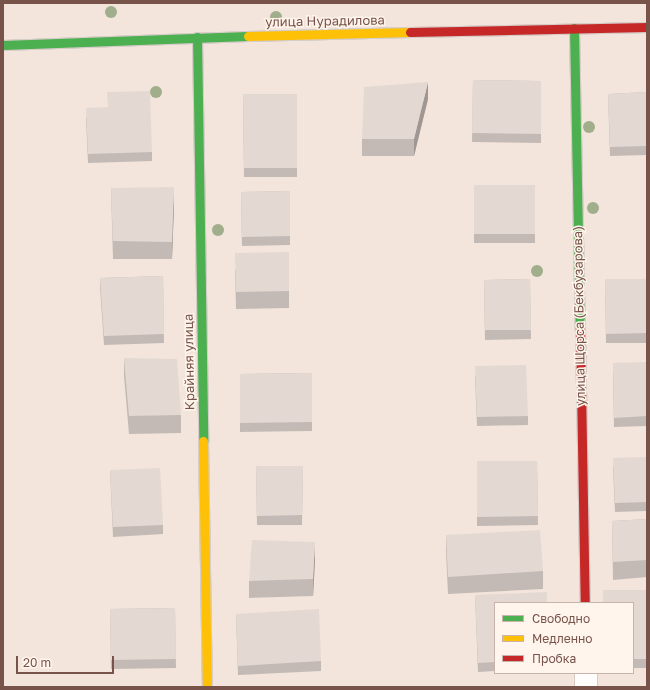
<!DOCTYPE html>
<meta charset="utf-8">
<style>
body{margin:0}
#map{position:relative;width:650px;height:690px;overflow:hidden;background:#f7f1eb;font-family:"Golos Text",sans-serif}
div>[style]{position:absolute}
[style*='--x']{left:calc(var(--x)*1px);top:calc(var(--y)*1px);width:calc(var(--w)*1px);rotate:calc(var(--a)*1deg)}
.residential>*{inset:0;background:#f3e5db}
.roads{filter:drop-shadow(1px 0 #d6ccc8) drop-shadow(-1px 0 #d6ccc8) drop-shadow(0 1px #d6ccc8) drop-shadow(0 -1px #d6ccc8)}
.street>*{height:22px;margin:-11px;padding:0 11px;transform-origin:11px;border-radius:11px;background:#fefdfc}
.fast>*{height:9px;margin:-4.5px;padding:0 4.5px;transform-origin:4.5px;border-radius:4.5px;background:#4caf50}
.slow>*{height:9px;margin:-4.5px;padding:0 4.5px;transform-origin:4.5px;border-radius:4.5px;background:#ffc107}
.jam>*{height:9px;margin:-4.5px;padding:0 4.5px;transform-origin:4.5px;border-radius:4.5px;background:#c62828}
.trees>*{width:12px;height:12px;margin:-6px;border-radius:50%;background:#a0ae8c}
.wall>*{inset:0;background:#c4bab5}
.shaded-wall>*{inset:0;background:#a09793}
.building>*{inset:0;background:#e4d8d2}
span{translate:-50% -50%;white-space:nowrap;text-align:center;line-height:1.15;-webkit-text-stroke:3px #fff5ec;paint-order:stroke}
.street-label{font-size:13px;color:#775349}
.frame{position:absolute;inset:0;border:4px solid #775349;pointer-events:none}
.legend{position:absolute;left:494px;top:602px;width:140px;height:72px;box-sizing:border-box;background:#fff5ec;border:1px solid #c9b4ab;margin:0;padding:5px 7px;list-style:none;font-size:12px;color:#775349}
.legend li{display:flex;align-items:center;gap:8px;height:20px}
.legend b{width:20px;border:1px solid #c9b4ab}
.scale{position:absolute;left:16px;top:656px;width:98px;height:18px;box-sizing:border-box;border:2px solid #775349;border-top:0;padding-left:5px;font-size:12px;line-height:14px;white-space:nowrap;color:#775349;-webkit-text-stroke:3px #fff5ec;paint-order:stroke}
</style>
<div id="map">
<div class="residential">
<div style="clip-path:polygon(evenodd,3px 3px,647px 3px,647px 687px,3px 687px,3px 3px,495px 603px,633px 603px,633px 673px,495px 673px,495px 603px)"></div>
</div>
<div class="roads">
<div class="street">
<div style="--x:586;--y:673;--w:14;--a:90"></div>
</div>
<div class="fast">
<div style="--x:574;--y:28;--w:302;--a:88.9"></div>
<div style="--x:197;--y:37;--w:404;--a:89.1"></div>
<div style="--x:3;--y:45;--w:245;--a:-2.1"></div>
</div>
<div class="slow">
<div style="--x:248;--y:36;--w:162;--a:-1.4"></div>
<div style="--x:203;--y:441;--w:246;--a:89.1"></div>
</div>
<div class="jam">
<div style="--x:410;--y:32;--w:237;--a:-1.2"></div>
<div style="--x:580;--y:330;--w:273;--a:89"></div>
</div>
</div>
<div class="trees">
<div style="left:111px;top:12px"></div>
<div style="left:276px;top:17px"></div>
<div style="left:156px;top:92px"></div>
<div style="left:589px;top:127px"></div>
<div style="left:593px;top:208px"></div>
<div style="left:218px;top:230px"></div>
<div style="left:537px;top:271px"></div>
</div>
<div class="wall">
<div style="clip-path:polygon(473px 80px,541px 81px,541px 143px,472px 142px)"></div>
<div style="clip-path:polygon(647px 92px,647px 155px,610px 156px,608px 94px)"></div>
<div style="clip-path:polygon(243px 94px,297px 94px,297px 177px,244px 177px)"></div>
<div style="clip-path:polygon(428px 99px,414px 156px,362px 156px,362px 139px)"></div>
<div style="clip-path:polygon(86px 117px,152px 152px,152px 161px,88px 163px)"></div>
<div style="clip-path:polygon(474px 185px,535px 185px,535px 243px,474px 243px)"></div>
<div style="clip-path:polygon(111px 188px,174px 205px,172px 259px,113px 259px)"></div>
<div style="clip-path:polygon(290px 191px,290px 245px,242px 246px,241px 192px)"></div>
<div style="clip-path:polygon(289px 252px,289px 308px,236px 309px,235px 270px)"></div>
<div style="clip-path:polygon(163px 276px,164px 343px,104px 345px,100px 287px,100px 278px)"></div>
<div style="clip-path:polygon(530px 279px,531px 339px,485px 340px,484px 280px)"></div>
<div style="clip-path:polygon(605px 279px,647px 279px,647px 343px,606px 343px)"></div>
<div style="clip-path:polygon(124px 358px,181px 415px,181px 433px,129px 434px,124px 376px)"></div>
<div style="clip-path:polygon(647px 362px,647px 426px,614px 427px,613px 372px)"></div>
<div style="clip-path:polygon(312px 373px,312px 431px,240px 432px,240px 374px)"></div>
<div style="clip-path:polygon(475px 376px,528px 416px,528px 425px,477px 426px)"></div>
<div style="clip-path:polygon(647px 457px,647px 511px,615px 512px,613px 467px)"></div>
<div style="clip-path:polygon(477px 461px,537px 461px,538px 525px,477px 526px)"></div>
<div style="clip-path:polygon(256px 466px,303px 466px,302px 525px,257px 525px)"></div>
<div style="clip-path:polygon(110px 470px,163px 525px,163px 534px,113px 537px)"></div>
<div style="clip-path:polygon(647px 519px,647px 577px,613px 580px,612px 521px)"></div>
<div style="clip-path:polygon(446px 535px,543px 571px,543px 589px,448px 594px,446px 552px)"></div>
<div style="clip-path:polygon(315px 560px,313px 596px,249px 598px,249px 581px)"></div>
<div style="clip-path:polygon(647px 590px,647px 668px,633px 668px,633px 603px)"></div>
<div style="clip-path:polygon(475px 595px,495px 603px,495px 671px,478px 672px)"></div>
<div style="clip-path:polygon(175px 608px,176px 668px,111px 669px,110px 609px)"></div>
<div style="clip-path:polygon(236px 614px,321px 661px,321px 671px,238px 675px)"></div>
</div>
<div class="shaded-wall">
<div style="clip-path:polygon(428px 82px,428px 99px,414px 156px,414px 139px)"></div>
<div style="clip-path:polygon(174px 187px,174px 205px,172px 259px,172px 242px)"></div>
<div style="clip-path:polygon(315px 542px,315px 560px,313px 596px,313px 579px)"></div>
</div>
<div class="building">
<div style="clip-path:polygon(473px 80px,541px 81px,541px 134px,472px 133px)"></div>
<div style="clip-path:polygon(428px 82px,414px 139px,362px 139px,364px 87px)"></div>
<div style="clip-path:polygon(150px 91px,152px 152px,88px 154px,86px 108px,108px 107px,107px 92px)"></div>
<div style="clip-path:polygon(647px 92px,647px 146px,610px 147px,608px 94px)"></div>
<div style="clip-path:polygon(243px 94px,297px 94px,297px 168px,244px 168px)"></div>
<div style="clip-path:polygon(474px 185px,535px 185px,535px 234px,474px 234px)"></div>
<div style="clip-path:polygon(174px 187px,172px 242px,113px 241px,111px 188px)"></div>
<div style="clip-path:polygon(290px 191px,290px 236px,242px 237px,241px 192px)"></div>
<div style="clip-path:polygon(289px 252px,289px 291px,236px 292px,235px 253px)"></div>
<div style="clip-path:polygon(163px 276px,164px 334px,104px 336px,100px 278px)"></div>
<div style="clip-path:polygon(530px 279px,531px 330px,485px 330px,484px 280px)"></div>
<div style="clip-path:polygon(605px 279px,647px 279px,647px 333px,606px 334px)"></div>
<div style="clip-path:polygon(124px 358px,177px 359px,181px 415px,129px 416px)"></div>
<div style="clip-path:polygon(647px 362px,647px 416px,614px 418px,613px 363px)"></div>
<div style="clip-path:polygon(526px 365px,528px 416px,477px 417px,475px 366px)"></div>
<div style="clip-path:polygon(312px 373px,312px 422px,240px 423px,240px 374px)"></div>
<div style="clip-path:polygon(647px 457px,647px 502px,615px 503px,613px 458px)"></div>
<div style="clip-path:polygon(477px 461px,537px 461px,538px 516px,477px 517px)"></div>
<div style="clip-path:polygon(256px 466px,303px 466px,302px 515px,257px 516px)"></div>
<div style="clip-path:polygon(160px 468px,163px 525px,113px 527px,110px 470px)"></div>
<div style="clip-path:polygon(647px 519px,647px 560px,613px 562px,612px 521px)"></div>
<div style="clip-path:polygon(540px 530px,543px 571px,448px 577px,446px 535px)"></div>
<div style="clip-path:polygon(252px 540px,315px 542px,313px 579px,249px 581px)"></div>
<div style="clip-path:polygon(603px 590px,647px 590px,647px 659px,633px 659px,633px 603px,603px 603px)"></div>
<div style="clip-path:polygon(547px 592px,547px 603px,495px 603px,495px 662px,478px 663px,475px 595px)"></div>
<div style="clip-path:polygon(175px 608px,176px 659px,111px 660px,110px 609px)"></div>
<div style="clip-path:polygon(319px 609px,321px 661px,238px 666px,236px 614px)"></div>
</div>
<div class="street-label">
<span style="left:325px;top:21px;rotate:-1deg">улица Нурадилова</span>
<span style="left:579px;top:316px;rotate:-91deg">улица Щорса (Бекбузарова)</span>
<span style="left:189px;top:362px;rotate:-91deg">Крайняя улица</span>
</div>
<div class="frame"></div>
<ul class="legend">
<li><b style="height:5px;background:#4caf50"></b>Свободно</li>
<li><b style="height:5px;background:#ffc107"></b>Медленно</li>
<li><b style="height:5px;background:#c62828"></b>Пробка</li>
</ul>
<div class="scale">20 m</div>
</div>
